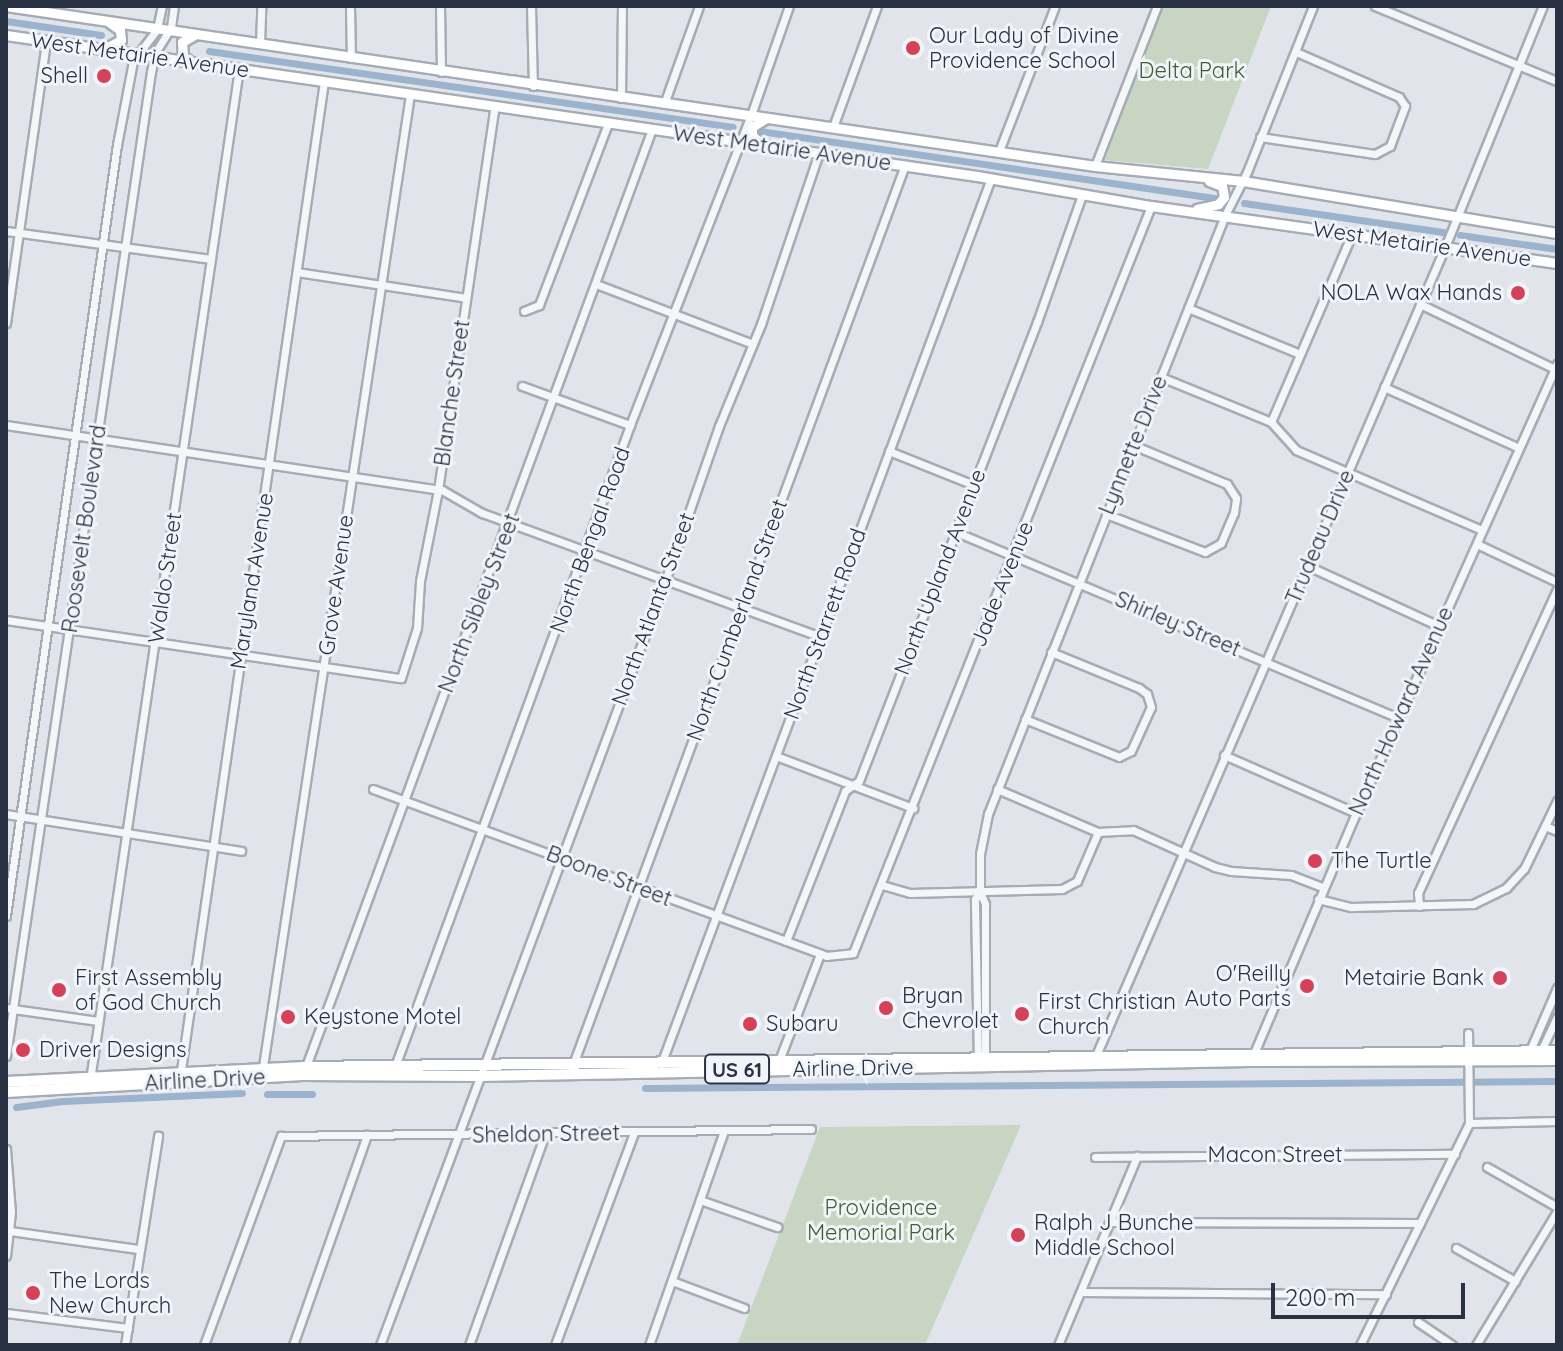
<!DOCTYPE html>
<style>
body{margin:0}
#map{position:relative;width:1563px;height:1351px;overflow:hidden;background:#e1e5eb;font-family:Quicksand,sans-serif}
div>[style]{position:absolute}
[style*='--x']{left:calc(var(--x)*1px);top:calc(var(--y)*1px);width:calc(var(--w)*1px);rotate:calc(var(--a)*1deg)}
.green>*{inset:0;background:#c7d5c2}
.canal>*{height:7px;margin:-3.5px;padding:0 3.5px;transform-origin:3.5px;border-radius:3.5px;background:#9bb3cc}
.roads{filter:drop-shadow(2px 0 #a6acb5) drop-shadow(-2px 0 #a6acb5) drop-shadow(0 2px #a6acb5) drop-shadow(0 -2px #a6acb5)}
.minor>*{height:7px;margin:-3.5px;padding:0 3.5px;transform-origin:3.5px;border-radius:3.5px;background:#f4f6f8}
.major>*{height:9px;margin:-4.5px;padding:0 4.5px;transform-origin:4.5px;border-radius:4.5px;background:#fff}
.highway>*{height:10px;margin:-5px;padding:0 5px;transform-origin:5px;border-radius:5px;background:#fff}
.dots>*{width:22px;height:22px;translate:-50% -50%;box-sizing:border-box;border:4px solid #f1f4f8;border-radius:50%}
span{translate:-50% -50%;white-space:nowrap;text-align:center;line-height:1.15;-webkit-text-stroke:6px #f1f4f8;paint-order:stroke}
.shield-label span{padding:2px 6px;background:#f1f4f8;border:2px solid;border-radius:6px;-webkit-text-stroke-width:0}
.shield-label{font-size:20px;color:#293243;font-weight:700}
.poi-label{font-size:22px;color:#293243}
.left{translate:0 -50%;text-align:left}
.right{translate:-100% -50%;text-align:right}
.street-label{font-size:22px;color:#293243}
.park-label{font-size:22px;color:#3e5f35}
.frame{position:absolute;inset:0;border:8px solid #293243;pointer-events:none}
.scale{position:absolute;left:1271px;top:1283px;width:194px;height:36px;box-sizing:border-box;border:4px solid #293243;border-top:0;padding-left:10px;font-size:24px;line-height:28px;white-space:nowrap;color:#293243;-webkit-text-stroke:6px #f1f4f8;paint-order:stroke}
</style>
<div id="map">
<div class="green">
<div style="clip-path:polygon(1163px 6px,1271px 6px,1208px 169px,1105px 160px)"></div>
<div style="clip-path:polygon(1021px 1125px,925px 1345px,737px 1345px,820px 1127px)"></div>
</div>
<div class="canal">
<div style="--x:6;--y:21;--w:96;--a:8.4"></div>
<div style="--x:209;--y:51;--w:529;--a:8.25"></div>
<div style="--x:760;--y:131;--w:459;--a:8.4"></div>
<div style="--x:1244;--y:203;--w:201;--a:8.3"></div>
<div style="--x:1460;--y:235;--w:98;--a:8.2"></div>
<div style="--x:645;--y:1088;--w:912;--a:-0.44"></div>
<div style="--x:267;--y:1094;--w:45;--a:0"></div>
<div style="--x:16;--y:1107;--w:47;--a:-7.3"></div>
<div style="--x:63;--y:1101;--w:179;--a:-2.6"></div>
</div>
<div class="roads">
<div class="minor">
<div style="--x:350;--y:6;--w:52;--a:88.9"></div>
<div style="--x:440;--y:6;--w:66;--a:89.1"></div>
<div style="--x:531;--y:6;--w:80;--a:88.6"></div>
<div style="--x:1375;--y:6;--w:197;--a:22.4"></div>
<div style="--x:260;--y:44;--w:38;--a:-88"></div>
<div style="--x:621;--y:98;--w:92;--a:-89.4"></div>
<div style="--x:664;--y:104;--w:104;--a:-70.3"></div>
<div style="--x:833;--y:127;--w:129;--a:-70"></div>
<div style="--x:1260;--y:137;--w:116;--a:8.4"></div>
<div style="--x:1375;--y:154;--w:17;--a:-28"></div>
<div style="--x:1390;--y:146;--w:43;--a:-69.4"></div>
<div style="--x:1405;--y:106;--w:11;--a:-124"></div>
<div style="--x:1399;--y:97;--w:112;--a:-156.4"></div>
<div style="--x:999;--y:151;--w:155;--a:-68.9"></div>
<div style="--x:1095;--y:166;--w:172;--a:-68.8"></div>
<div style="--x:6;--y:231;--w:207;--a:7.8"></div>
<div style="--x:297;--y:272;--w:171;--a:8.7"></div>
<div style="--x:596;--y:284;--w:168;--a:20.9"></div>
<div style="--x:1420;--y:304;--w:150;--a:25.7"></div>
<div style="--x:1188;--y:308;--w:121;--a:22.3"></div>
<div style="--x:524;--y:311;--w:16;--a:-22"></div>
<div style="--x:539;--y:305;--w:195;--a:-69.2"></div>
<div style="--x:6;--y:323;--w:285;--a:-81.9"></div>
<div style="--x:1161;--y:377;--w:119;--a:22.2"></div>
<div style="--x:1271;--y:422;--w:38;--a:48"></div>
<div style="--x:1296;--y:450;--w:202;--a:23.3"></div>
<div style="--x:522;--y:386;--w:115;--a:19.9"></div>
<div style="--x:1384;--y:387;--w:148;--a:24.3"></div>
<div style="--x:1271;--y:422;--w:205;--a:-66.7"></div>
<div style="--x:6;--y:425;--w:441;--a:8.5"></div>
<div style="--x:442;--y:490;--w:46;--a:29.9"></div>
<div style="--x:482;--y:513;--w:359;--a:20.1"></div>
<div style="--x:889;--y:451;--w:92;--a:21.8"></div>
<div style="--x:1106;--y:514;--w:106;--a:21"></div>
<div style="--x:1205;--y:552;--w:18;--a:-29"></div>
<div style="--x:1221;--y:543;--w:33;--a:-67"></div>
<div style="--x:1234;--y:513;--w:15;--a:-82"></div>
<div style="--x:1236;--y:498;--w:17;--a:-123"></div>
<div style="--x:1227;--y:484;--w:102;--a:-157.5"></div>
<div style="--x:956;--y:532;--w:480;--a:22.8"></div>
<div style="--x:1477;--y:544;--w:89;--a:25.4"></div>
<div style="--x:1308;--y:566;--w:144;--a:24.6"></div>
<div style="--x:6;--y:620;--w:399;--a:8.4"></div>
<div style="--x:401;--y:678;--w:52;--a:-72.3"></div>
<div style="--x:417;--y:628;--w:47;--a:-86.3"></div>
<div style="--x:420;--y:581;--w:93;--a:-78.8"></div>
<div style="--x:438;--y:490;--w:388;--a:-81.6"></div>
<div style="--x:1025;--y:719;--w:101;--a:22"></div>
<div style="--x:1119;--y:757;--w:13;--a:-27"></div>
<div style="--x:1131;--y:751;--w:48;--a:-65.6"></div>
<div style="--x:1151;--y:707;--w:14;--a:-107"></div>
<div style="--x:1147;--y:694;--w:10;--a:-143"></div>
<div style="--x:1139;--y:688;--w:95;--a:-157.8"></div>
<div style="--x:1224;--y:755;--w:144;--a:23.7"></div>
<div style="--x:776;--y:756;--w:147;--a:20.8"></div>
<div style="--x:373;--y:789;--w:483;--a:20.2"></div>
<div style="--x:826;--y:956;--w:27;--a:-6"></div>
<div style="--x:853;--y:953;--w:804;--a:-68.25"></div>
<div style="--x:997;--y:789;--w:110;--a:23.1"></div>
<div style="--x:1098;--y:832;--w:35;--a:-3"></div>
<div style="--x:1133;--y:830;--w:90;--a:24.3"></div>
<div style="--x:1215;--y:867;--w:16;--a:14"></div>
<div style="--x:1231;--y:871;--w:60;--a:3.8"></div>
<div style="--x:1291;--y:875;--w:34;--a:21"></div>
<div style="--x:6;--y:814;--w:238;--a:8.9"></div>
<div style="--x:1545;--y:826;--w:13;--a:23"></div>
<div style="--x:882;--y:885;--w:29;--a:16"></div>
<div style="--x:910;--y:893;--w:152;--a:-1.5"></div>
<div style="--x:1062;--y:889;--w:17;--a:-28"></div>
<div style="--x:1077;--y:881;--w:53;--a:-66.8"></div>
<div style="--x:980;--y:892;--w:13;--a:67"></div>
<div style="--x:985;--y:904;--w:157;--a:90"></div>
<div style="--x:1318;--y:899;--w:34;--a:14"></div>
<div style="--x:1351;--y:907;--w:122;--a:-1.4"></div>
<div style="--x:1473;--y:904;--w:37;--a:-26"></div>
<div style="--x:1506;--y:888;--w:26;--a:-47"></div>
<div style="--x:1524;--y:869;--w:76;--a:-64.1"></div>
<div style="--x:1419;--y:906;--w:13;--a:-94"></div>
<div style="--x:1418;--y:893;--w:334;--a:-65.4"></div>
<div style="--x:6;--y:916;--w:779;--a:-81.81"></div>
<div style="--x:117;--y:145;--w:86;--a:-79.2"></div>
<div style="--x:133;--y:61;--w:40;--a:-53"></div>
<div style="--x:157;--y:29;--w:24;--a:-78"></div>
<div style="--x:786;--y:941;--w:161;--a:-68.5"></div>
<div style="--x:845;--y:791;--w:17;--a:-36"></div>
<div style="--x:859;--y:781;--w:492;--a:-68.8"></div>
<div style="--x:1037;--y:322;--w:135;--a:-70.5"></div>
<div style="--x:6;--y:1008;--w:93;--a:8"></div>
<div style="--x:1528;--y:1055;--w:73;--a:-66.6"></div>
<div style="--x:1539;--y:1055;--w:42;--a:-64.7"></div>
<div style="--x:6;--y:1056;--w:995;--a:-81.62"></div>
<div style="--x:151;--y:72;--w:19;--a:-78"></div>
<div style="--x:155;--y:53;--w:31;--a:-58"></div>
<div style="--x:171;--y:27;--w:21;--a:-82"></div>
<div style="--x:1252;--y:1058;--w:266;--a:-67"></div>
<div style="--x:1356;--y:813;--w:492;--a:-65.9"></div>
<div style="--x:1094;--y:1060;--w:886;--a:-66.65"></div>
<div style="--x:1445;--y:247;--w:260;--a:-67.9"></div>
<div style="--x:978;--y:1061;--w:162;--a:-91.1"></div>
<div style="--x:975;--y:899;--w:9;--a:-54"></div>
<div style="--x:980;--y:892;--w:38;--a:-90"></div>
<div style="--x:980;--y:854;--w:41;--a:-78.7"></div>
<div style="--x:988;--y:814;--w:644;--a:-68.41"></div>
<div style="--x:1225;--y:215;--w:48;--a:-62.9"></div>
<div style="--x:1247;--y:172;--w:179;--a:-68.3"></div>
<div style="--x:778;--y:1063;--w:117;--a:-68.9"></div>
<div style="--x:661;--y:1064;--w:945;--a:-69.57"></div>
<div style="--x:572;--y:1067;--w:962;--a:-69.74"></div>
<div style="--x:305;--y:1069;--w:1002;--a:-69.74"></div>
<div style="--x:394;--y:1069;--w:686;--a:-69.87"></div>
<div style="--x:630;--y:425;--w:333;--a:-68.7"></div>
<div style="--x:751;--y:115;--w:115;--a:-70.8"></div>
<div style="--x:262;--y:1073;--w:990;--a:-81.4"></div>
<div style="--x:180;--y:1077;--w:1006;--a:-81.77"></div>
<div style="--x:90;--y:1080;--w:1022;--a:-81.62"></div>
<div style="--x:1469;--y:1123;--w:88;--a:-1.3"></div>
<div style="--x:6;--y:1149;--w:63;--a:85.5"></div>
<div style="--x:11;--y:1212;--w:44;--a:96.5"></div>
<div style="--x:1095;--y:1157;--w:360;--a:-0.5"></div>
<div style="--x:1487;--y:1167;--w:81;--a:29.7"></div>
<div style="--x:700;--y:1200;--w:82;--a:19.3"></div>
<div style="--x:1111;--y:1222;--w:309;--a:0.2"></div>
<div style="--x:10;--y:1231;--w:129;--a:8"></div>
<div style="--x:1456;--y:1248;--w:68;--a:29.2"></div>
<div style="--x:672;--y:1281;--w:77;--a:20.6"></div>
<div style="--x:1082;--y:1292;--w:304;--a:0.4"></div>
<div style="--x:6;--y:1313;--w:123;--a:7"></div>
<div style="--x:1418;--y:1322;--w:41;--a:34.1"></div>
<div style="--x:125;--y:1345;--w:212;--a:-81"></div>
<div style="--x:204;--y:1345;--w:223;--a:-69.8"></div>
<div style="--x:281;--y:1136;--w:530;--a:-0.76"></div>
<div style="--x:293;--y:1345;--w:223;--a:-70.6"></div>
<div style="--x:380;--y:1345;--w:815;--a:-69.54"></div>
<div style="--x:665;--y:581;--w:164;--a:-70.8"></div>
<div style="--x:719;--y:426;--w:110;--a:-67.6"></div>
<div style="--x:761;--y:324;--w:181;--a:-71.3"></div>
<div style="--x:469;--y:1345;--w:224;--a:-70.2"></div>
<div style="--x:555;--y:1345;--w:226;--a:-69.6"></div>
<div style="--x:649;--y:1345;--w:227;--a:-70.7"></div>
<div style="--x:1058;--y:1345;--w:205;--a:-67.3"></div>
<div style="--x:1360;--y:1345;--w:247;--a:-63.8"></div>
<div style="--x:1469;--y:1123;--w:90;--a:-90.6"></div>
<div style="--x:1476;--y:1345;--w:157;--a:-58.8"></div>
</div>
<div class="major">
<div style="--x:6;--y:6;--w:1101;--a:8.36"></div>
<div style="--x:1095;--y:166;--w:149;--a:5.8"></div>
<div style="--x:1243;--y:181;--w:318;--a:9.4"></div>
<div style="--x:6;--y:35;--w:981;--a:8.26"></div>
<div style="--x:977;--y:176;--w:177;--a:9.8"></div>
<div style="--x:1151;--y:206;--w:410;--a:8"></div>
<div style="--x:106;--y:48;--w:17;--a:-28"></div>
<div style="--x:121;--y:40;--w:10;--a:-96"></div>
<div style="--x:120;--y:30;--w:12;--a:-145"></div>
<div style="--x:190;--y:62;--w:9;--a:-139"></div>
<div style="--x:183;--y:56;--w:14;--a:-94"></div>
<div style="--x:182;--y:42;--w:14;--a:-30"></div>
<div style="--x:761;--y:144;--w:13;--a:-135"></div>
<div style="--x:752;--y:135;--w:8;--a:-90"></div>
<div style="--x:752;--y:127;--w:15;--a:-32"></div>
<div style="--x:1197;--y:209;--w:22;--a:-13"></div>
<div style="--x:1218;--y:204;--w:9;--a:-49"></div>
<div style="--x:1224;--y:197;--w:11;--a:-100"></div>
<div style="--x:1222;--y:186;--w:14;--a:-159"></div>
</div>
<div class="highway">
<div style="--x:6;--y:1082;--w:299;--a:-2.9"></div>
<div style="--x:305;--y:1067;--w:1252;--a:-0.73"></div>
<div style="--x:6;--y:1092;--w:297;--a:-3.3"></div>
<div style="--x:303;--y:1075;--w:176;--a:0.3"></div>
<div style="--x:479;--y:1076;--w:771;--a:-1.11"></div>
<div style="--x:1250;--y:1061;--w:307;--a:-0.2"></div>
</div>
</div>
<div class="dots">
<div style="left:913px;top:48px;background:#d44259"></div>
<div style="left:104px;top:76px;background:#d44259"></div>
<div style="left:1518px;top:293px;background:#d44259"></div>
<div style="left:1315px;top:861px;background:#d44259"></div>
<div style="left:1500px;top:978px;background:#d44259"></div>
<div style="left:1307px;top:986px;background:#d44259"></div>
<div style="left:59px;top:990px;background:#d44259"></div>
<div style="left:886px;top:1008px;background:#d44259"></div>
<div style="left:1022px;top:1014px;background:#d44259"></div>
<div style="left:288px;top:1017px;background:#d44259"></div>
<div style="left:750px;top:1024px;background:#d44259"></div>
<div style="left:23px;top:1050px;background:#d44259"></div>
<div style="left:1018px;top:1235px;background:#d44259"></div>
<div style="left:33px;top:1293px;background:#d44259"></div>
</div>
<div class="shield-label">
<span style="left:737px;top:1069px">US 61</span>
</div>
<div class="poi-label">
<span class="left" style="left:929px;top:48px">Our Lady of Divine<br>Providence School</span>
<span class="right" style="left:88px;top:76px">Shell</span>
<span class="right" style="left:1502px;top:293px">NOLA Wax Hands</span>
<span class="left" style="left:1331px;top:861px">The Turtle</span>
<span class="right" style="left:1291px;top:986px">O'Reilly<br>Auto Parts</span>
<span class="left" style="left:75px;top:990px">First Assembly<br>of God Church</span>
<span class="right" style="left:1484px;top:978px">Metairie Bank</span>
<span class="left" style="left:902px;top:1008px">Bryan<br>Chevrolet</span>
<span class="left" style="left:1038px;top:1014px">First Christian<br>Church</span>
<span class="left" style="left:304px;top:1017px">Keystone Motel</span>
<span class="left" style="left:766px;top:1024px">Subaru</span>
<span class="left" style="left:39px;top:1050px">Driver Designs</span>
<span class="left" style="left:1034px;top:1235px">Ralph J Bunche<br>Middle School</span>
<span class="left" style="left:49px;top:1293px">The Lords<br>New Church</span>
</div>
<div class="street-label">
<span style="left:140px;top:55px;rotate:8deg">West Metairie Avenue</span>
<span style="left:782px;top:148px;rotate:8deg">West Metairie Avenue</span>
<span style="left:1422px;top:244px;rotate:8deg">West Metairie Avenue</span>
<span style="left:452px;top:393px;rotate:-82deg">Blanche Street</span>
<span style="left:1133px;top:445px;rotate:-68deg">Lynnette Drive</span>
<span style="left:84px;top:529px;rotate:-82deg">Roosevelt Boulevard</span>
<span style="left:1320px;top:537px;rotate:-67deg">Trudeau Drive</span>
<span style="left:590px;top:540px;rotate:-70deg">North Bengal Road</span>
<span style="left:940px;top:572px;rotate:-69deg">North Upland Avenue</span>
<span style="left:165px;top:578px;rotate:-82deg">Waldo Street</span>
<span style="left:252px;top:581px;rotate:-81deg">Maryland Avenue</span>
<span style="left:1002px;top:584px;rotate:-68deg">Jade Avenue</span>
<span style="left:336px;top:585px;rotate:-82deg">Grove Avenue</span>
<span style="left:479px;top:603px;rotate:-69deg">North Sibley Street</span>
<span style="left:653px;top:609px;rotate:-70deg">North Atlanta Street</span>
<span style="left:737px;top:620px;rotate:-70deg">North Cumberland Street</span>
<span style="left:825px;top:624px;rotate:-70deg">North Starrett Road</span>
<span style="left:1178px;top:624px;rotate:23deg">Shirley Street</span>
<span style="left:1401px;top:711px;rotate:-66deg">North Howard Avenue</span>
<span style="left:609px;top:876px;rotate:21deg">Boone Street</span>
<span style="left:853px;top:1068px;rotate:-1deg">Airline Drive</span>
<span style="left:205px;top:1080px;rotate:-3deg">Airline Drive</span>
<span style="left:546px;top:1134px;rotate:-1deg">Sheldon Street</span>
<span style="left:1275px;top:1155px">Macon Street</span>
</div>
<div class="park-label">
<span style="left:1192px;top:71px">Delta Park</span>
<span style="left:881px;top:1220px">Providence<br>Memorial Park</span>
</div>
<div class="frame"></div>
<div class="scale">200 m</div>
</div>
